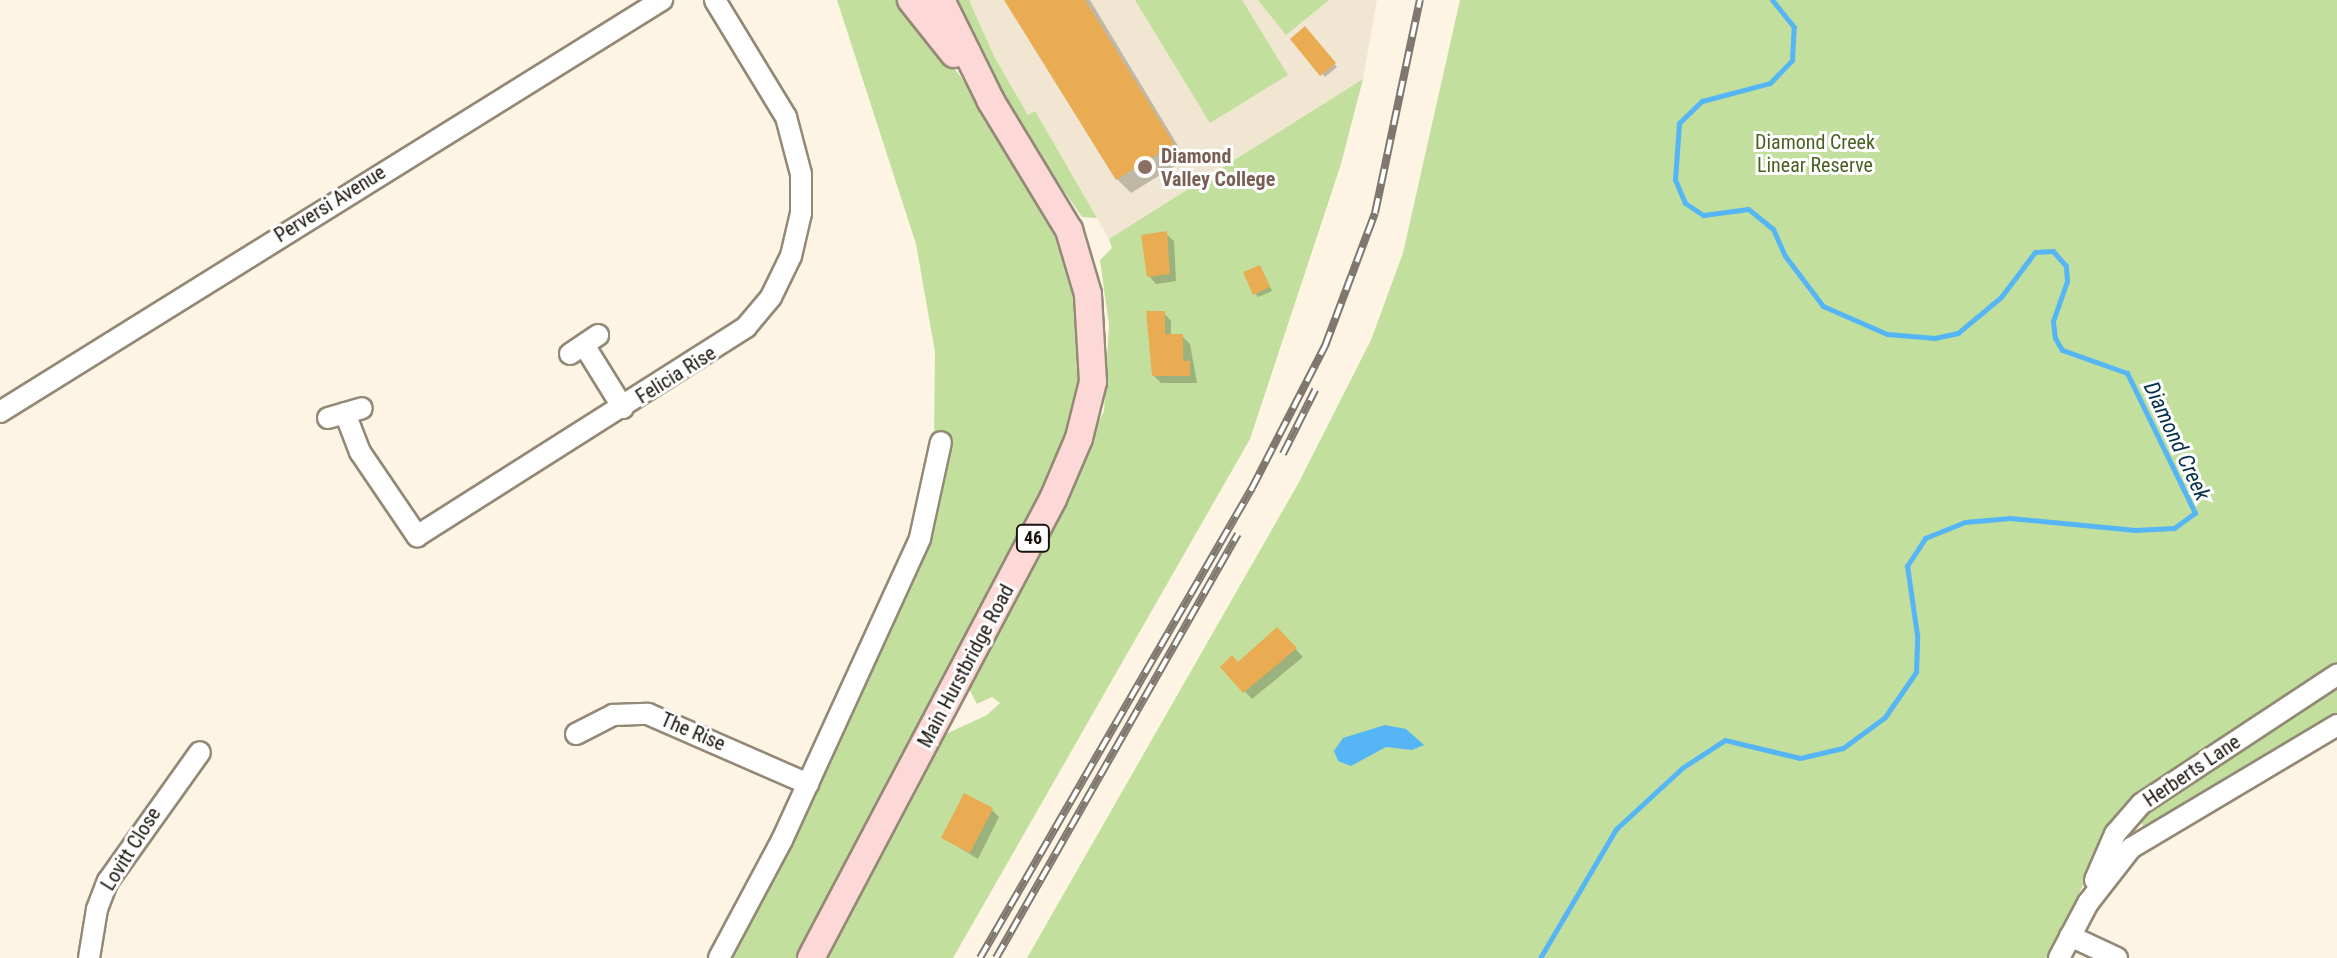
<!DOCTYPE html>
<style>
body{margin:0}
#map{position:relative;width:2337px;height:958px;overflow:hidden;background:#fef4e4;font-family:"Roboto Condensed",sans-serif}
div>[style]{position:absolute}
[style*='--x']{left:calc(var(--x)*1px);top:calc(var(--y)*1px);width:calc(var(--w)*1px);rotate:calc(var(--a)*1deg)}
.education>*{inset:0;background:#f0e6d1}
.green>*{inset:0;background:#c2df9e}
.water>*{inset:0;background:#56b5f5}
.shadow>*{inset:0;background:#0003}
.stream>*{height:5px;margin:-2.5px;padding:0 2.5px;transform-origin:2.5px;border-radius:2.5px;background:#56b5f5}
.building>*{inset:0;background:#eaac52}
.roads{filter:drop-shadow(2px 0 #948876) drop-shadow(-2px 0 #948876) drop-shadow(0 2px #948876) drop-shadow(0 -2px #948876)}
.minor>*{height:20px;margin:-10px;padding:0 10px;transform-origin:10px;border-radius:10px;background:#fff}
.major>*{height:26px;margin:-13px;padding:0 13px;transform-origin:13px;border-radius:13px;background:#fcd9d6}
.rail>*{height:8px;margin-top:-4px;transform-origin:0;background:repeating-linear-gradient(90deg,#fff 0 15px,#7f786e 0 30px);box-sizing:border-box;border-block:2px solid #7f786e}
.dots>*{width:22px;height:22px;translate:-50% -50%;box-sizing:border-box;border:4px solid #fff;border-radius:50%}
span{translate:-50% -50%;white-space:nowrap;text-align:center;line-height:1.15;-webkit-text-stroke:6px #fff;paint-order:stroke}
.shield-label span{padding:2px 6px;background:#fff;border:2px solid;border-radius:6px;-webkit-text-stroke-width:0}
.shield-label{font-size:18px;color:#1a150f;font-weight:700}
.park-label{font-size:20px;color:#486121}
.education-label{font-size:20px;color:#785e54;font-weight:700}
.left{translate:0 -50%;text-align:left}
.street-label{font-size:20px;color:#1a150f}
.water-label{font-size:22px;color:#053049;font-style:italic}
</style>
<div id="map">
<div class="education">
<div style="clip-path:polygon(969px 0,1377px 0,1363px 79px,1109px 239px,1035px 112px,1028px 115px,995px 58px)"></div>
</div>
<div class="green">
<div style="clip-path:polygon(837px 0,899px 0,961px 77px,1064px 253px,1078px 307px,1081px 379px,1061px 459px,798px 958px,727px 958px,892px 618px,934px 437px,935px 352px,916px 244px)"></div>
<div style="clip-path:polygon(957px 0,969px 0,995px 58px,1028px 115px,1035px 111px,1097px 218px,1082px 217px,1020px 127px,962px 23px)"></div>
<div style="clip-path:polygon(1135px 0,1242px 0,1288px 75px,1210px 123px)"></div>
<div style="clip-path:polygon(1258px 0,1329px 0,1286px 35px)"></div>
<div style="clip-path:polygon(1460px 0,2337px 0,2337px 718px,2147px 830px,2138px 819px,2098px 854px,2048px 958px,1027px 958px,1298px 484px,1371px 340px,1403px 253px)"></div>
<div style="clip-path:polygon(1363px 79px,1341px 164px,1250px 439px,953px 958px,821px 958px,946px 734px,987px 715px,1000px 703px,992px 697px,977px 704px,968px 687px,1104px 411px,1109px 325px,1100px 260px,1112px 248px,1109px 239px)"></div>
</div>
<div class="water">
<div style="clip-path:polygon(1385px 725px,1406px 729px,1424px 745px,1412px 750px,1386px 747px,1351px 766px,1338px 761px,1334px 751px,1343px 738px)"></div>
</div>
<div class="shadow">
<div style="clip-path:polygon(1006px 0,1090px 0,1186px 159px,1131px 193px,1117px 179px)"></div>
<div style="clip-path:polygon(1305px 29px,1337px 67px,1325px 77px,1293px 39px)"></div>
<div style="clip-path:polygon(1166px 234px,1174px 241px,1176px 281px,1156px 284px,1149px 276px)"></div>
<div style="clip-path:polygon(1262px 270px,1272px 291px,1258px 297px,1255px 293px)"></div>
<div style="clip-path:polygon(1164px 313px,1171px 321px,1171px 336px,1182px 336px,1190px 344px,1197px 383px,1161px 383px,1153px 375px)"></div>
<div style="clip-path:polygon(1277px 629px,1303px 657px,1252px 699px,1222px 667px,1238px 665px)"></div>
<div style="clip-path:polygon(992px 810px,999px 817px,978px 859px,944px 838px)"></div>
</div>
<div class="stream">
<div style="--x:1540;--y:958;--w:150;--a:-59.5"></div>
<div style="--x:1616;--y:829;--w:90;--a:-42.7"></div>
<div style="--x:1682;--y:768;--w:51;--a:-33.1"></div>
<div style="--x:1725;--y:740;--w:77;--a:13.5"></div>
<div style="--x:1800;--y:758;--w:44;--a:-13.1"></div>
<div style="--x:1843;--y:748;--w:52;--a:-36.4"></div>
<div style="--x:1885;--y:717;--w:55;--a:-55.4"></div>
<div style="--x:1916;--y:672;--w:37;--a:-88"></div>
<div style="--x:1917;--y:635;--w:70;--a:-98.2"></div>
<div style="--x:1907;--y:566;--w:33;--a:-57"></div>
<div style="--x:1925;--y:538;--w:43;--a:-21.8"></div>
<div style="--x:1965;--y:522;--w:45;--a:-5.1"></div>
<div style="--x:2010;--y:518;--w:126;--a:5.5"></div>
<div style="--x:2135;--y:530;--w:39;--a:-3"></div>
<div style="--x:2174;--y:528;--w:26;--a:-36"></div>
<div style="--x:2195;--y:513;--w:156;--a:-115.9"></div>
<div style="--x:2127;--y:373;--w:69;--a:-160.5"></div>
<div style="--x:2062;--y:350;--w:14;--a:-120"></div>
<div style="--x:2055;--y:338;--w:17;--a:-97"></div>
<div style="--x:2053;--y:321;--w:42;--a:-70.7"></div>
<div style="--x:2067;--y:281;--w:15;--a:-94"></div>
<div style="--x:2066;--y:266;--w:20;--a:-131"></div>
<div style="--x:2053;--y:251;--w:18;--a:177"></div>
<div style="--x:2035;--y:252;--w:56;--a:127.1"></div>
<div style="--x:2001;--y:297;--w:56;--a:140.1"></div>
<div style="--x:1958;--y:333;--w:24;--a:168"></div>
<div style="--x:1935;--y:338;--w:48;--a:-175.2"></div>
<div style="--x:1887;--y:334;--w:70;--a:-156.4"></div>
<div style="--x:1823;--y:306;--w:63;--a:-127.2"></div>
<div style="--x:1785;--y:256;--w:30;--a:-114"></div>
<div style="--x:1773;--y:229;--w:32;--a:-141"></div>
<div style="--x:1748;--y:209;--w:45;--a:172.4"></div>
<div style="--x:1703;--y:215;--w:22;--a:-146"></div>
<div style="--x:1685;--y:203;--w:25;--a:-113"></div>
<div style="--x:1675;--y:180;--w:57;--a:-86"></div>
<div style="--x:1679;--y:123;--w:32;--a:-44"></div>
<div style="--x:1702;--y:101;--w:70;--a:-14.8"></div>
<div style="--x:1770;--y:83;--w:32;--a:-46"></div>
<div style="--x:1792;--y:60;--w:33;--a:-87"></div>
<div style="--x:1794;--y:27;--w:35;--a:-129"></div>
</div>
<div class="building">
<div style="clip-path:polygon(1004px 0,1085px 0,1174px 144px,1116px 180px)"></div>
<div style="clip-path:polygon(1305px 26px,1336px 63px,1320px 76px,1290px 39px)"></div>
<div style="clip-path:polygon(1167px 231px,1170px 274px,1147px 277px,1141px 235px)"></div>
<div style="clip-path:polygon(1260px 265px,1270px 287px,1253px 295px,1243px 272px)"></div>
<div style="clip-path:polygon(1146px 311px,1165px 311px,1165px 334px,1183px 334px,1183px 361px,1190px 361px,1190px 376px,1152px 376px)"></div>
<div style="clip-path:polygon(1277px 627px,1297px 648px,1243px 693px,1220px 667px,1232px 655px,1238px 662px)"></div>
<div style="clip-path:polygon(964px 793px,993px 808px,970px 853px,941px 838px)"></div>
</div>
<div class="roads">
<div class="minor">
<div style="--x:584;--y:345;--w:74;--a:58.2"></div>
<div style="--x:570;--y:354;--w:34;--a:-34"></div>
<div style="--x:0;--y:412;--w:780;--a:-31.9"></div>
<div style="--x:345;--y:413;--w:42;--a:69"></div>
<div style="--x:360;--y:452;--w:102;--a:55.8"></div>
<div style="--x:417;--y:536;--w:390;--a:-32.4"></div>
<div style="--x:746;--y:327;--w:39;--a:-50"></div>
<div style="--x:771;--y:297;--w:46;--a:-64"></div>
<div style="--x:791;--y:256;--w:44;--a:-76.9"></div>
<div style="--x:801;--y:213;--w:39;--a:-90"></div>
<div style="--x:801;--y:174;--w:59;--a:-104.7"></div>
<div style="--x:786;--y:117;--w:137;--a:-121.3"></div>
<div style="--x:328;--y:418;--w:35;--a:-16"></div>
<div style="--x:576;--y:734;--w:42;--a:-27.2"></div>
<div style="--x:613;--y:715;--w:35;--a:-2"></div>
<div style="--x:648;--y:714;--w:175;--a:23.6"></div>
<div style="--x:2095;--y:880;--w:50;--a:-66.5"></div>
<div style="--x:2115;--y:834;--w:40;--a:-49"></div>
<div style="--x:2141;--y:804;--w:235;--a:-33.4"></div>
<div style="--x:2070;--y:936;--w:52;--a:25.1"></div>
<div style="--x:89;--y:958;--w:50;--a:-80.7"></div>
<div style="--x:97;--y:909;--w:30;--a:-69"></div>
<div style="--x:108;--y:881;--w:158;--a:-54.5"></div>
<div style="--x:719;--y:958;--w:134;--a:-61.9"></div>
<div style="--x:782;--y:840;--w:332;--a:-65.4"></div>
<div style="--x:920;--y:538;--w:98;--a:-77.7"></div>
<div style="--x:2059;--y:958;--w:62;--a:-62.2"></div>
<div style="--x:2088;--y:903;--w:70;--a:-52"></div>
<div style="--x:2131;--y:848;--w:240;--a:-30.8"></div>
</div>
<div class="major">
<div style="--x:911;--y:0;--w:69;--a:51.5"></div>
<div style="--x:811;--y:958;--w:519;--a:-62.2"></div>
<div style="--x:1053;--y:499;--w:66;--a:-66.9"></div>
<div style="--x:1079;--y:438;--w:58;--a:-76"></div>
<div style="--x:1093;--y:382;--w:88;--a:-93.3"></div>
<div style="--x:1088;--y:294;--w:67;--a:-106.5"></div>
<div style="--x:1069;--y:230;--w:151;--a:-121.2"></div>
<div style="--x:991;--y:101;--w:113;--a:-116.3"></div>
</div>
</div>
<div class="rail">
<div style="--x:1283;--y:454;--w:72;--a:-63.4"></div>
<div style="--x:980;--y:958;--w:543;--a:-59.94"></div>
<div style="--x:1252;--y:488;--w:160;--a:-62.8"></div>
<div style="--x:1325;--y:346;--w:142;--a:-69.4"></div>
<div style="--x:1375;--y:213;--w:218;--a:-78.1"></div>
<div style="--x:996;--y:958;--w:488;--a:-60.3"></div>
</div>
<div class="dots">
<div style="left:1145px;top:167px;background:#8d6e63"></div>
</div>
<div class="shield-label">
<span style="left:1033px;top:538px">46</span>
</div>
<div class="park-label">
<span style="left:1815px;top:154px">Diamond Creek<br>Linear Reserve</span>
</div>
<div class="education-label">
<span class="left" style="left:1161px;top:168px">Diamond<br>Valley College</span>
</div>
<div class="street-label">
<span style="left:330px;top:204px;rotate:-32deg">Perversi Avenue</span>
<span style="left:676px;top:375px;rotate:-32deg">Felicia Rise</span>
<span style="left:966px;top:666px;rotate:-62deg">Main Hurstbridge Road</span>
<span style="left:693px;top:732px;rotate:23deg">The Rise</span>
<span style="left:2192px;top:771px;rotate:-34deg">Herberts Lane</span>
<span style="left:131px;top:849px;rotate:-58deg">Lovitt Close</span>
</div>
<div class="water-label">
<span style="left:2177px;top:441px;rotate:65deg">Diamond Creek</span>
</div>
</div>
